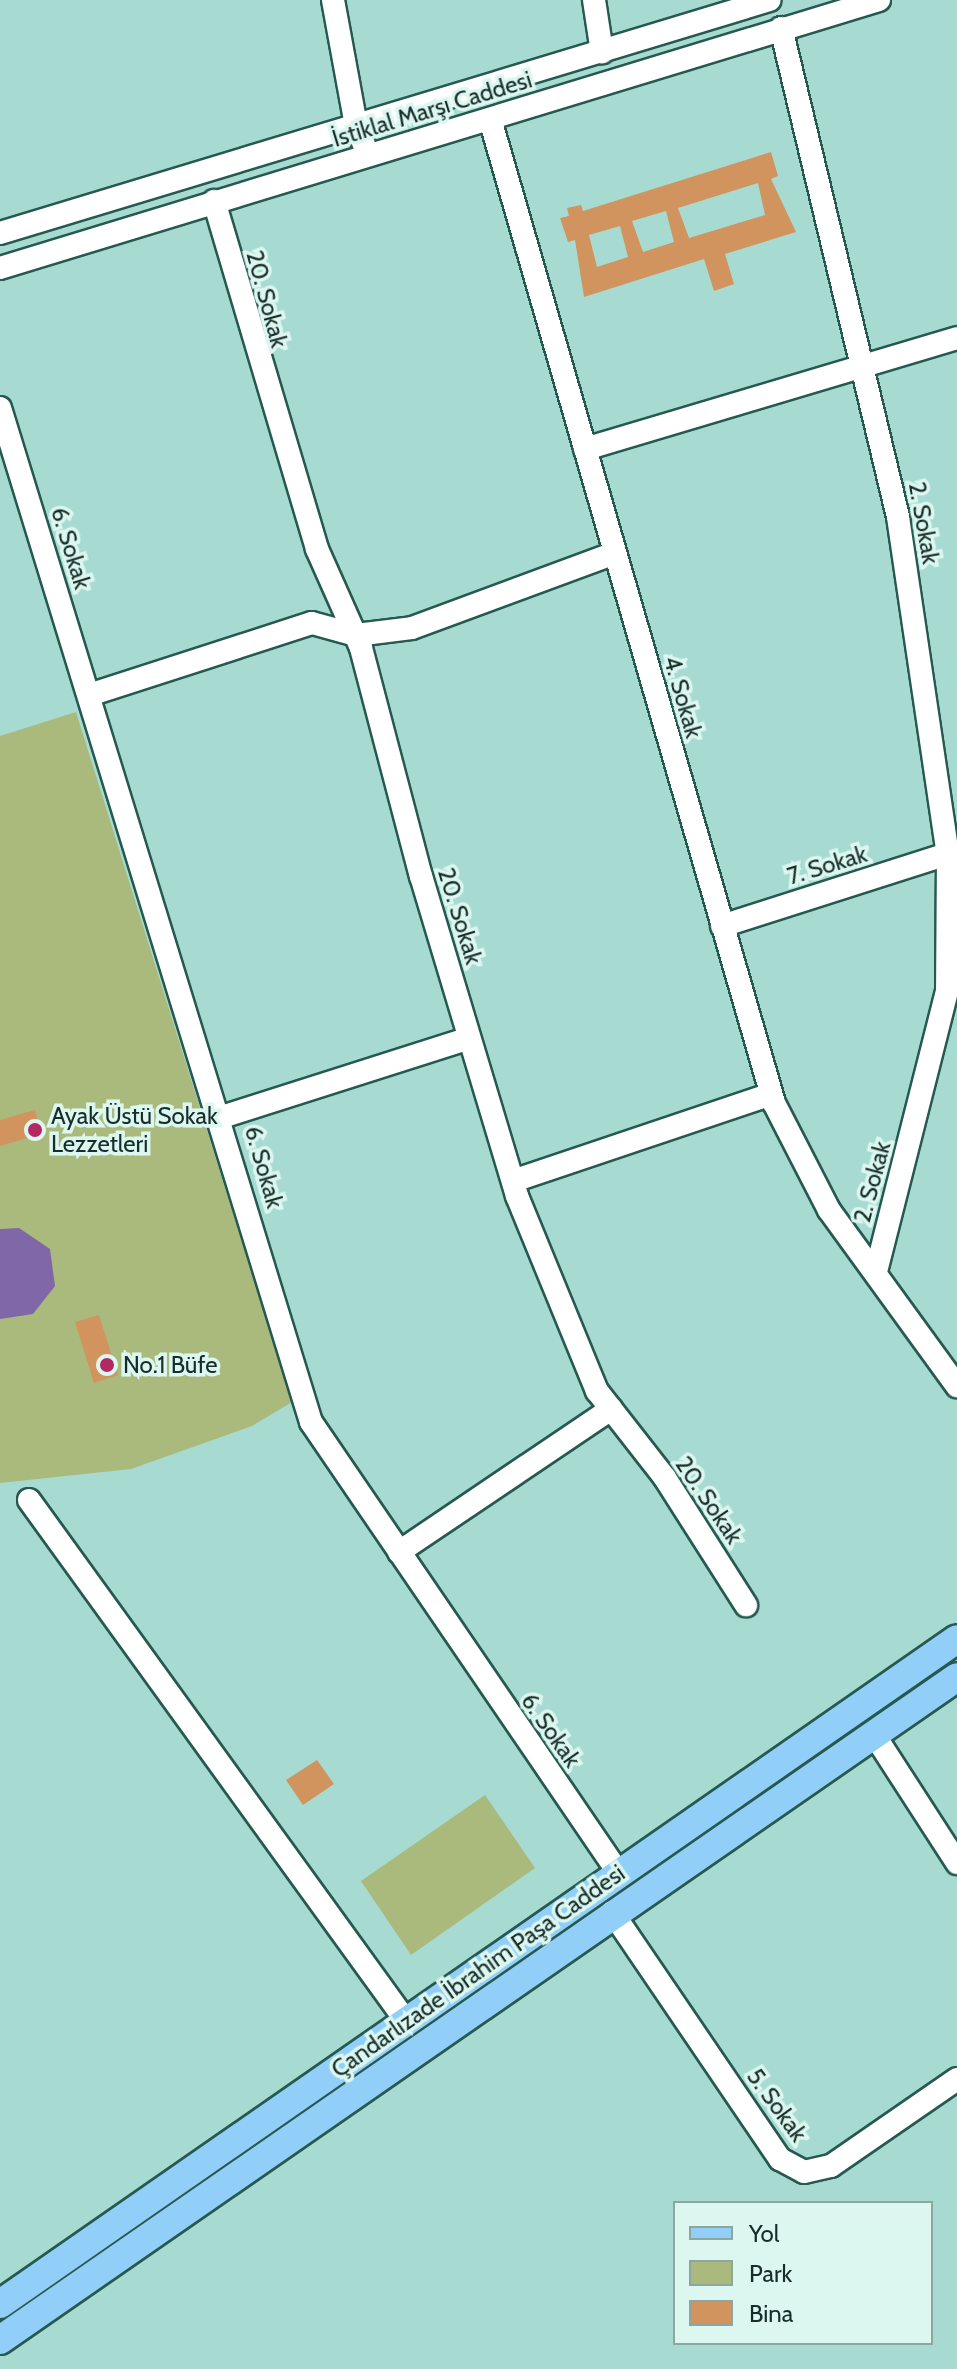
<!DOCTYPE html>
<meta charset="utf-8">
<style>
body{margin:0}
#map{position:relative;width:957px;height:2369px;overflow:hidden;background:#a7dbd1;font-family:Cabin,sans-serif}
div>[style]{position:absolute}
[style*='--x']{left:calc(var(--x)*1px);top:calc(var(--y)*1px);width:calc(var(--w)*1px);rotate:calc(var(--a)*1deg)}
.green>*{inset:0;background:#a9ba7c}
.water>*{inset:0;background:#8067a8}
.building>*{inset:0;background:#d1945e}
.roads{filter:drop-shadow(2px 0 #265950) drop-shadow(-2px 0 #265950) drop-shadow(0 2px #265950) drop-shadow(0 -2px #265950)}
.minor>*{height:22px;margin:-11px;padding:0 11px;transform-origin:11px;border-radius:11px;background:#fff}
.major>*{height:28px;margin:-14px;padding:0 14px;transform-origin:14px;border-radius:14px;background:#91cff8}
.dots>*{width:22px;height:22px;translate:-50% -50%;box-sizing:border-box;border:4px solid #dcf6f0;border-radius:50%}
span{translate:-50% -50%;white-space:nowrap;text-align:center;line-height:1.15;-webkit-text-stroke:7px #dcf6f0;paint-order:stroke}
.street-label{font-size:24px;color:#182d29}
.poi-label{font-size:24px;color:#182d29}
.left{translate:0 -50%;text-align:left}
.legend{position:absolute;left:673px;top:2201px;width:260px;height:144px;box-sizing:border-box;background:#dcf6f0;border:2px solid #8ea6a0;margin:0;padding:10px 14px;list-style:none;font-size:24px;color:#182d29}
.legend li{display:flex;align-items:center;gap:16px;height:40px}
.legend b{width:40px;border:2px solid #8ea6a0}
</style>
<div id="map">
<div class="green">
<div style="clip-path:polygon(76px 712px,292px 1402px,252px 1426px,131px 1469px,0 1483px,0 736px)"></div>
<div style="clip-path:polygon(485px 1795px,535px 1868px,411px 1955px,361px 1881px)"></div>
</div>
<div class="water">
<div style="clip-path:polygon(19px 1228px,50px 1249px,55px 1286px,33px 1314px,0 1319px,0 1229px)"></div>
</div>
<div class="building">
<div style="clip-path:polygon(evenodd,771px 152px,778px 176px,771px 179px,796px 232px,725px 254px,734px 284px,714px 291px,704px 259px,584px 297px,575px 240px,568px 242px,560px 218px,569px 216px,567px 208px,581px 205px,583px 211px,771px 152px,758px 183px,765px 215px,689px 238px,678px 208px,758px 183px,771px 152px,666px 211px,674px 242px,643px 252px,632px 221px,666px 211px,771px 152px,620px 226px,628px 257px,597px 267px,589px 235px,620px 226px)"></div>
<div style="clip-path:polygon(35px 1110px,41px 1134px,0 1146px,0 1120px)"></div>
<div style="clip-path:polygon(99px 1315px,118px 1375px,94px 1383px,75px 1322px)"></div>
<div style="clip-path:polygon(317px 1760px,334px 1784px,303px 1805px,286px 1780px)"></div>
</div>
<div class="roads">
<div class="minor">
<div style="--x:333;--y:0;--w:127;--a:79.6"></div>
<div style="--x:356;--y:125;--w:32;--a:68"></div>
<div style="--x:594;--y:0;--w:53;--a:81.3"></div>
<div style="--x:781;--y:28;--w:503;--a:76.54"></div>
<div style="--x:898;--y:517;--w:341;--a:81.6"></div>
<div style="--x:948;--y:854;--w:137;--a:90.4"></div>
<div style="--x:947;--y:991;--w:285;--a:104.2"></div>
<div style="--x:490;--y:119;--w:1024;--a:73.9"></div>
<div style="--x:774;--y:1103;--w:120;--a:62.8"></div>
<div style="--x:829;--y:1210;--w:218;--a:54"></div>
<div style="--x:214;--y:201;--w:363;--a:73.5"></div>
<div style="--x:317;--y:549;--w:108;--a:66"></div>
<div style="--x:361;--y:648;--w:236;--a:75.3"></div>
<div style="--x:421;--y:876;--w:334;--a:73.3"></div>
<div style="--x:517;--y:1196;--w:211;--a:67.7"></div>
<div style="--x:597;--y:1391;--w:110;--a:52"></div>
<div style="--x:665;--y:1478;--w:151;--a:57.5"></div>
<div style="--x:0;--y:233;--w:804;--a:-16.84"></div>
<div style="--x:0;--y:268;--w:919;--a:-16.96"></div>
<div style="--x:0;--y:408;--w:1061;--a:72.95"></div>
<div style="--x:311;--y:1422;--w:545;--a:55.7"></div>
<div style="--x:585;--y:449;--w:388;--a:-16.6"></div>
<div style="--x:89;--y:695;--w:234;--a:-17.9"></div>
<div style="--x:312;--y:623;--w:46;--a:15.3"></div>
<div style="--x:356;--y:635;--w:56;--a:-7.1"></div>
<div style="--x:412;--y:628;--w:216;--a:-20.3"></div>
<div style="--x:722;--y:926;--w:237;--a:-17.7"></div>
<div style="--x:222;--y:1117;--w:259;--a:-17.7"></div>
<div style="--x:513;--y:1181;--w:272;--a:-18.6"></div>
<div style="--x:29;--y:1500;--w:643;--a:54.11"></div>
<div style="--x:399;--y:1552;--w:256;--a:-34"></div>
<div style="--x:873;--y:1733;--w:155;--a:57.1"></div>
<div style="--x:612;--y:1912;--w:299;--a:55.8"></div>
<div style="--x:780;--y:2159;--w:27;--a:28"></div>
<div style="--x:804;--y:2172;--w:28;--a:-13"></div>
<div style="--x:831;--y:2166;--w:153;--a:-34.6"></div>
</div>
<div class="major">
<div style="--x:0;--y:2304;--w:1165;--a:-34.79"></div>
<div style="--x:0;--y:2340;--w:1164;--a:-34.71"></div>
</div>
</div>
<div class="dots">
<div style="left:35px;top:1130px;background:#b32762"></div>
<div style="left:107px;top:1365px;background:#b32762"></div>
</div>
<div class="street-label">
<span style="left:432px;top:109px;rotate:-17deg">İstiklal Marşı Caddesi</span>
<span style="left:267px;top:299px;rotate:75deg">20. Sokak</span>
<span style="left:924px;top:523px;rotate:80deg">2. Sokak</span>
<span style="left:71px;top:548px;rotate:73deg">6. Sokak</span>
<span style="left:683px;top:697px;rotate:74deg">4. Sokak</span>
<span style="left:827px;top:865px;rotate:-17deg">7. Sokak</span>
<span style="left:460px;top:916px;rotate:73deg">20. Sokak</span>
<span style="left:264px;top:1167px;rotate:74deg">6. Sokak</span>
<span style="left:872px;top:1182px;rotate:-75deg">2. Sokak</span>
<span style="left:709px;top:1500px;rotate:56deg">20. Sokak</span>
<span style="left:551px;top:1730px;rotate:55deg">6. Sokak</span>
<span style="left:478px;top:1971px;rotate:-35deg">Çandarlızade İbrahim Paşa Caddesi</span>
<span style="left:777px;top:2105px;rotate:54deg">5. Sokak</span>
</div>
<div class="poi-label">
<span class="left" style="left:51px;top:1130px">Ayak Üstü Sokak<br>Lezzetleri</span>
<span class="left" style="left:123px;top:1365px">No.1 Büfe</span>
</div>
<ul class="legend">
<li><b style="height:10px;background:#91cff8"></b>Yol</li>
<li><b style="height:22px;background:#a9ba7c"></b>Park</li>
<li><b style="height:22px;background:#d1945e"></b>Bina</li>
</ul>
</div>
